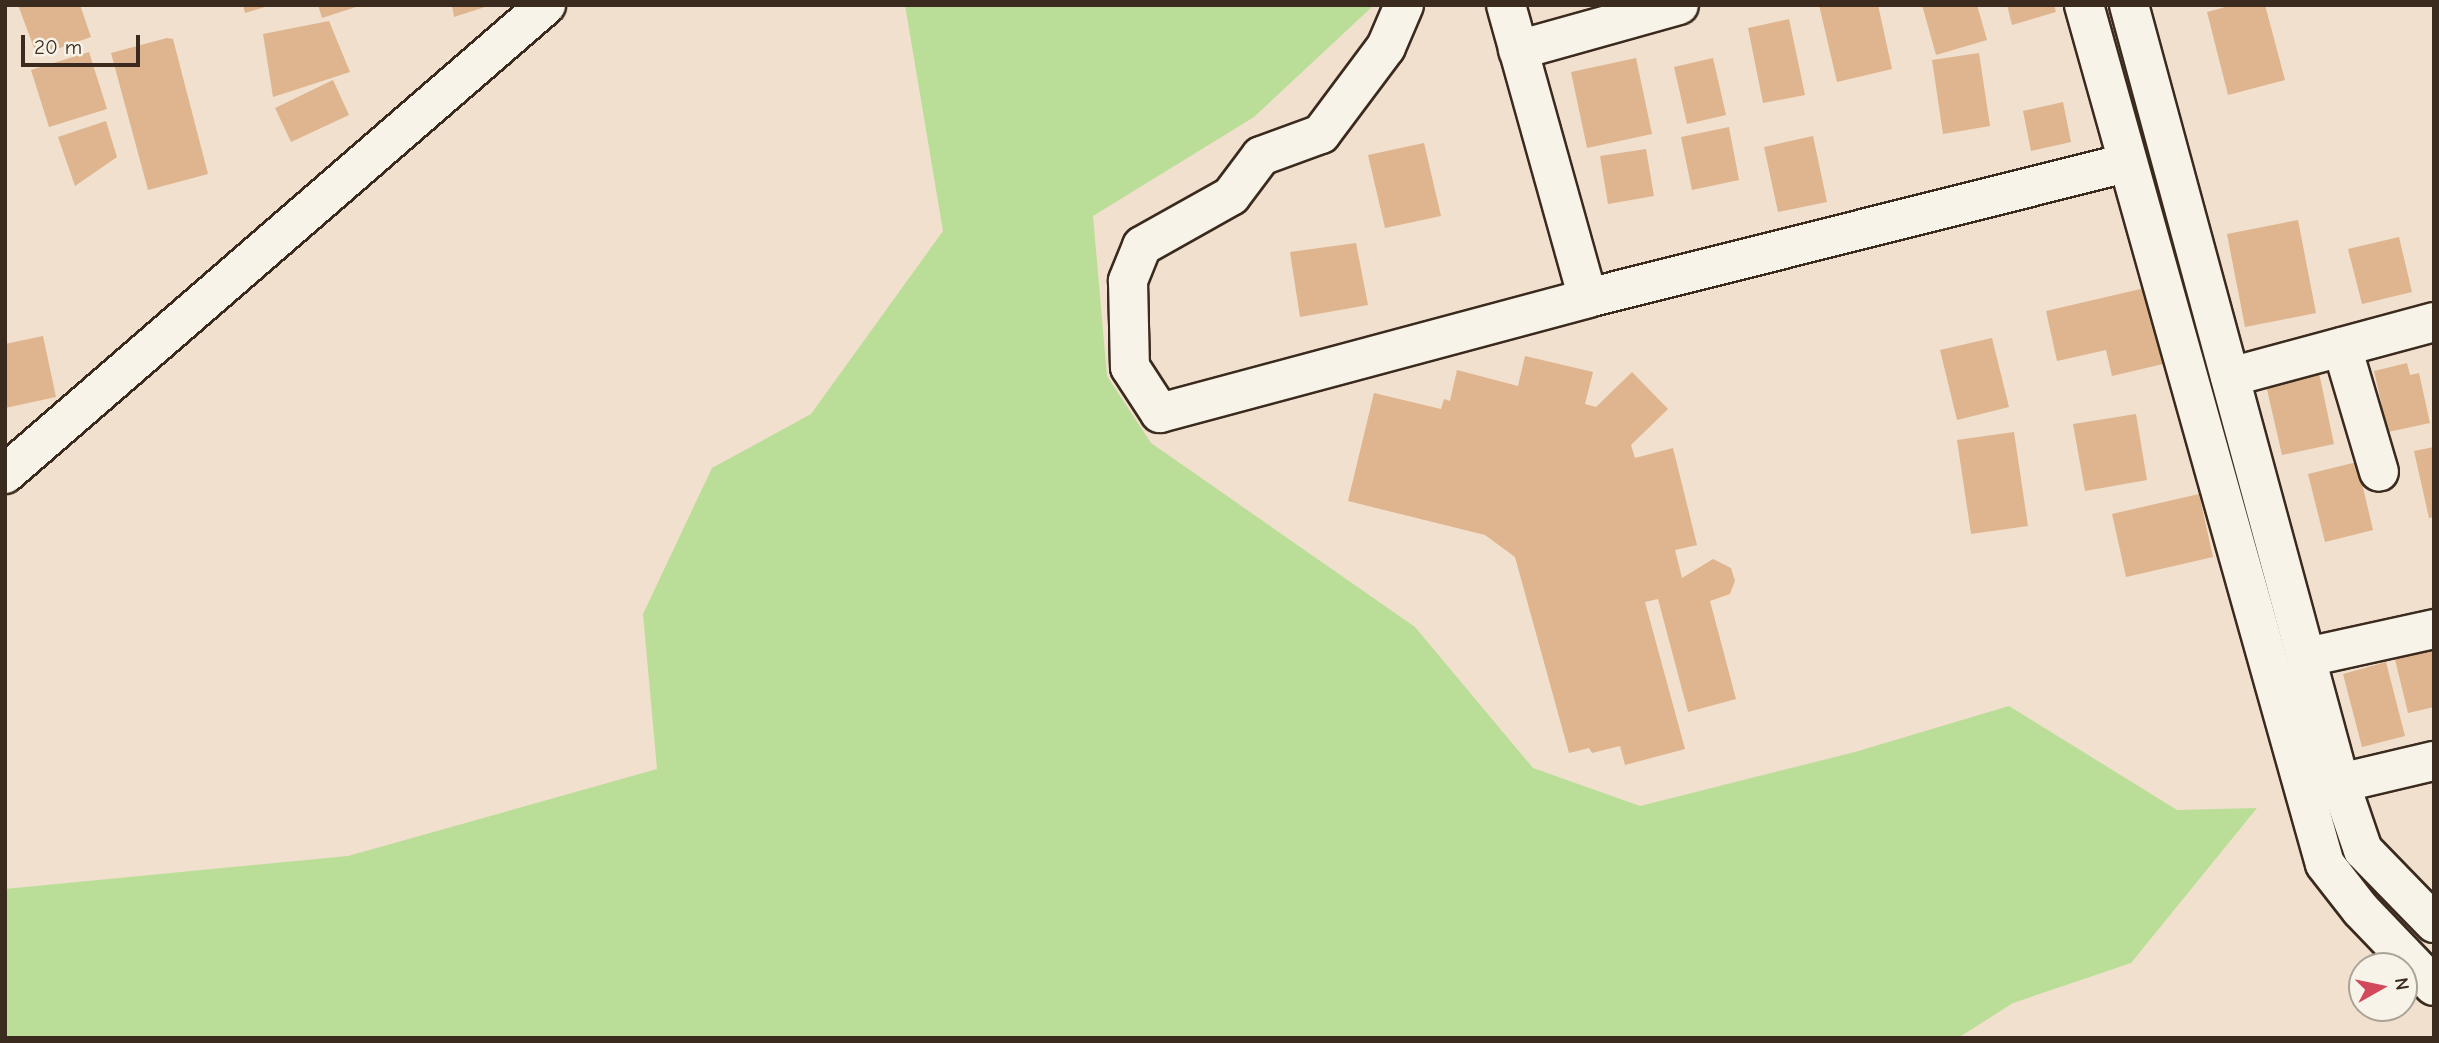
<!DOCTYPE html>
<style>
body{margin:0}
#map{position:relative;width:2439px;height:1043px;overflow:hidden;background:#f0e0cd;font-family:"Comic Neue",sans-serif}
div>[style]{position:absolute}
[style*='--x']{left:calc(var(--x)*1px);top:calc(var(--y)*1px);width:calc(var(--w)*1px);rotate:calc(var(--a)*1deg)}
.green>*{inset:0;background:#bade98}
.building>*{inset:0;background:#deb58e}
.roads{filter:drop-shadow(2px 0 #3b2a1e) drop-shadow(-2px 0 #3b2a1e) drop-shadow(0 2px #3b2a1e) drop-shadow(0 -2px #3b2a1e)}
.minor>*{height:38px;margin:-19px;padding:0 19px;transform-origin:19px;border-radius:19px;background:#f7f3e8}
span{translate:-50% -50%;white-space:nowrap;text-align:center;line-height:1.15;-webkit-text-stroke:5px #f7f3e8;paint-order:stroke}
.frame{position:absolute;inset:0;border:7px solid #3b2a1e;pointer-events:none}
.north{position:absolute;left:2348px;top:952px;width:70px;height:70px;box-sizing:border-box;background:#f7f3e8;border:2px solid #aca397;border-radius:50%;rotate:81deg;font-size:19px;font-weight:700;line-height:28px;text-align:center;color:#3b2a1e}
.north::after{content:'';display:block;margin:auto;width:24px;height:32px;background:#d1495b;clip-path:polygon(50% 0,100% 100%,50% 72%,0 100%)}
.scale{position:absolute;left:21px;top:35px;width:119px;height:32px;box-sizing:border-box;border:4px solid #3b2a1e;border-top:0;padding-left:9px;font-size:21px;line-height:24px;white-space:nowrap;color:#3b2a1e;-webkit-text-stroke:5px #f7f3e8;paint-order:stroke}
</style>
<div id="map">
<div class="green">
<div style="clip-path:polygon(905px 5px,1374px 5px,1254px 117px,1093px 216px,1107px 376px,1151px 443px,1415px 627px,1533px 768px,1640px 806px,1855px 752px,2009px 706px,2177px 810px,2257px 808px,2131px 963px,2013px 1003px,1958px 1038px,5px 1038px,5px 889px,348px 856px,657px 769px,643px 614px,712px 468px,811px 414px,943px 231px)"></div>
</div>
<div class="building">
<div style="clip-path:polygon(18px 5px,80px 5px,91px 37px,37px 56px)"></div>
<div style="clip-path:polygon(243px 5px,268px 5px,268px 6px,245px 13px)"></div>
<div style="clip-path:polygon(318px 5px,359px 5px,359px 6px,322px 18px)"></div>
<div style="clip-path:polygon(452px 5px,488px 5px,488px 6px,454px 17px)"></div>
<div style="clip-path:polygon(1819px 5px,1878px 5px,1892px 69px,1837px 82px)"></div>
<div style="clip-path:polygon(1922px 5px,1977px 5px,1987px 40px,1936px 55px)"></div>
<div style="clip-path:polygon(2007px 5px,2054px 5px,2056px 12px,2012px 25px)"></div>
<div style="clip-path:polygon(2233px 5px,2265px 5px,2285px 80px,2228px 95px,2207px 12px)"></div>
<div style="clip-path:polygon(1789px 19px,1805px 95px,1763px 103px,1748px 28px)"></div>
<div style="clip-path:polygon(329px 21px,350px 72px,273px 97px,263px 34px)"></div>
<div style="clip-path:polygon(167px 38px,173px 39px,208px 174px,148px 190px,111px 53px)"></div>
<div style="clip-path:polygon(89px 52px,107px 109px,49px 127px,31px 70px)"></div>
<div style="clip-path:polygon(1979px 53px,1990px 126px,1943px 134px,1932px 60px)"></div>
<div style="clip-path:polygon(1636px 58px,1652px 134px,1587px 148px,1571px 72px)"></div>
<div style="clip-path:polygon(1713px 58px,1726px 115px,1687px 124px,1674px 67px)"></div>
<div style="clip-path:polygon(333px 80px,349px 115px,291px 142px,275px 108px)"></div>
<div style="clip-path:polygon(2063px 102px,2071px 142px,2031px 151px,2023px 111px)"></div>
<div style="clip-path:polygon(106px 121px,117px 157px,75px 186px,58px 137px)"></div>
<div style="clip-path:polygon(1729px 127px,1739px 180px,1692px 190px,1681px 137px)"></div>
<div style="clip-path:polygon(1813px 136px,1827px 202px,1778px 212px,1764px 147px)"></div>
<div style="clip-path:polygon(1424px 143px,1441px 216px,1385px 228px,1368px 155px)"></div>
<div style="clip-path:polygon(1646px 149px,1654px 196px,1608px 204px,1600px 156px)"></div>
<div style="clip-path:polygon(2298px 220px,2316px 313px,2245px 327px,2227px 234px)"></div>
<div style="clip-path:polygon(2399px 237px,2412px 292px,2362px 304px,2348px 249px)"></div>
<div style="clip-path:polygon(1356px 243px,1368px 305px,1300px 317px,1290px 252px)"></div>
<div style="clip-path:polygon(2145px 288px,2163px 364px,2112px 376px,2106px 350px,2057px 361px,2046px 311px)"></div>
<div style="clip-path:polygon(43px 336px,56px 397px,5px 408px,5px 344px)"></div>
<div style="clip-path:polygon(1992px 338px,2009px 407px,1957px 420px,1940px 350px)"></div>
<div style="clip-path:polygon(1525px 356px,1593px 372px,1585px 404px,1596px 407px,1632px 372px,1668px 409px,1631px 445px,1635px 458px,1673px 448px,1697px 545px,1675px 550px,1682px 578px,1713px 559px,1731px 568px,1735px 581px,1730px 594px,1710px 601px,1736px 699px,1688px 712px,1658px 599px,1645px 602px,1685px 749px,1625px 765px,1620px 746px,1592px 753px,1589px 748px,1569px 753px,1515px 557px,1485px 535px,1348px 501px,1374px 393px,1441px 409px,1444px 399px,1450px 401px,1457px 370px,1518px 386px)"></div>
<div style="clip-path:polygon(2407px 363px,2410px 375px,2419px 373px,2430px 423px,2388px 432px,2374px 371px)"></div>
<div style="clip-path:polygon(2319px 373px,2334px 444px,2282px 455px,2266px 385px)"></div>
<div style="clip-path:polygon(2136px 414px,2147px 480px,2085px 491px,2073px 424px)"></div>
<div style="clip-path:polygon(2014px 432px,2028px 526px,1971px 534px,1957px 440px)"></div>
<div style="clip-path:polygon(2434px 447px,2434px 517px,2429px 518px,2414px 451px)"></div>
<div style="clip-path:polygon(2357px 462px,2373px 530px,2325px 542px,2308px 474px)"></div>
<div style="clip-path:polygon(2199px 494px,2213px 557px,2126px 577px,2112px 514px)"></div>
<div style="clip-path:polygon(2434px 641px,2434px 707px,2408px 713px,2393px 651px)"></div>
<div style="clip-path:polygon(2386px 662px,2405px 736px,2362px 747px,2343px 674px)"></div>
</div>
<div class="roads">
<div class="minor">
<div style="--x:1404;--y:5;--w:46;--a:113.2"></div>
<div style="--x:1386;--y:47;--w:109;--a:126.8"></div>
<div style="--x:1321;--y:134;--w:64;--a:159.9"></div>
<div style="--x:1261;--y:156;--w:50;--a:126.9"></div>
<div style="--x:1231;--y:196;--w:102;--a:150.7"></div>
<div style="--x:1142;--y:246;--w:38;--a:112"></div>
<div style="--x:1128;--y:281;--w:86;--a:88.7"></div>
<div style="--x:1130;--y:367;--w:55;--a:56.9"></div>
<div style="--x:1160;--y:413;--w:443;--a:-15"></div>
<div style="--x:1506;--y:5;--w:304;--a:74.4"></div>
<div style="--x:1588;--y:298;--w:555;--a:-14.09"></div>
<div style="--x:2084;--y:5;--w:892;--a:74.33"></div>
<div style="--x:2325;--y:864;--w:58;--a:52"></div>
<div style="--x:2361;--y:910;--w:105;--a:46.2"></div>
<div style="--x:2129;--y:5;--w:806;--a:74.83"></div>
<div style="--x:2340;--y:783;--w:71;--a:71.1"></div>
<div style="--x:2363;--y:850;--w:102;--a:45.8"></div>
<div style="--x:1518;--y:50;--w:167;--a:-15.6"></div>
<div style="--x:2342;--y:347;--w:130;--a:73.5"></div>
<div style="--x:2230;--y:377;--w:211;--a:-15.1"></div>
<div style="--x:5;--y:474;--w:716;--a:-40.92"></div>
<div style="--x:2307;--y:657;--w:130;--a:-12.4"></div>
<div style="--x:2340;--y:783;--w:97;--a:-13.2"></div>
</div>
</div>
<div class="frame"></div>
<div class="north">N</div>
<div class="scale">20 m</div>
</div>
